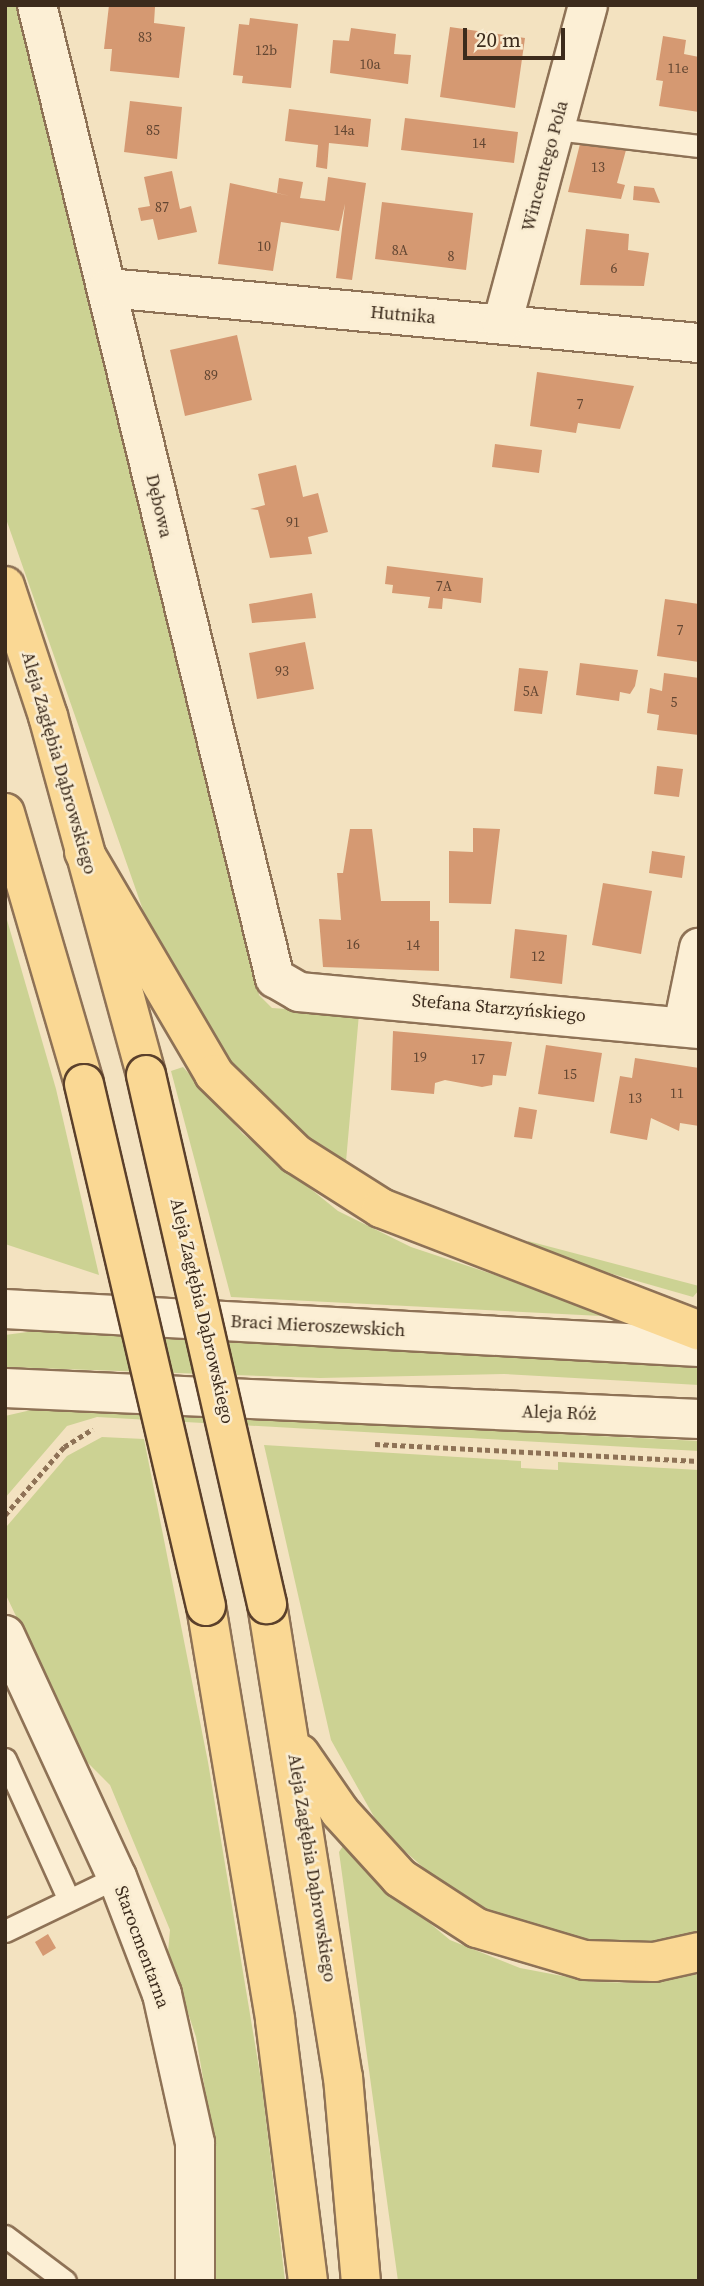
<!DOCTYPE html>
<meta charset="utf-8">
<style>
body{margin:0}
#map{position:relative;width:704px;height:2286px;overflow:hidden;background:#f3e2c0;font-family:"Source Serif 4",serif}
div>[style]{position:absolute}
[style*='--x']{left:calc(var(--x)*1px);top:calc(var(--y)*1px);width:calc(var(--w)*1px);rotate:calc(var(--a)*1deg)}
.green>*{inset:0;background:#ccd293}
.building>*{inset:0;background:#d59972}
.path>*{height:4.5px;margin-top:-2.25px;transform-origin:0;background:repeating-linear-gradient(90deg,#8e7256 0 5px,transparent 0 8.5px)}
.roads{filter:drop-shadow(2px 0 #8e7256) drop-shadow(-2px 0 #8e7256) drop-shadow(0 2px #8e7256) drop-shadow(0 -2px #8e7256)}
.service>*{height:21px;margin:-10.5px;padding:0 10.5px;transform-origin:10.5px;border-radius:10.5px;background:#fcefd5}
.minor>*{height:38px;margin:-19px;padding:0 19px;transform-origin:19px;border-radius:19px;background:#fcefd5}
.tertiary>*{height:38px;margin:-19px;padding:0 19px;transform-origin:19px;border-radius:19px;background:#fcefd5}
.secondary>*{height:38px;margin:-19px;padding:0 19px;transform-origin:19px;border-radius:19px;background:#fcefd5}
.primary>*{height:38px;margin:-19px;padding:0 19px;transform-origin:19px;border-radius:19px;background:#fad894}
.bridges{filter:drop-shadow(2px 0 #5b402b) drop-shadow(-2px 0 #5b402b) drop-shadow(0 2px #5b402b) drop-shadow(0 -2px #5b402b)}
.primary-bridge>*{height:38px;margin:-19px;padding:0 19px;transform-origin:19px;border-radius:19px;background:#fad894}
span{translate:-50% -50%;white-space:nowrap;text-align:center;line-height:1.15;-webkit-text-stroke:5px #f9ecd1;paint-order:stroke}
.number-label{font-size:14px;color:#624632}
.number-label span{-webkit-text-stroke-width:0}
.street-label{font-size:18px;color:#3c2b1c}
.frame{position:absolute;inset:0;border:7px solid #3c2b1c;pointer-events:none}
.scale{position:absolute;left:463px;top:28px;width:102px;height:32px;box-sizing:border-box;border:4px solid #3c2b1c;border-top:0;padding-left:9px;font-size:21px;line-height:24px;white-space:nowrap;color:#3c2b1c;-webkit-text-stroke:5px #f9ecd1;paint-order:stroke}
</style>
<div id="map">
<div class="green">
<div style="clip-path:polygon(5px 5px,21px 5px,259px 995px,272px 1008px,359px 1014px,345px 1173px,278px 1120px,228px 1061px,150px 930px,5px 516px)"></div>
<div style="clip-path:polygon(5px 913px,56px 1089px,99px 1275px,5px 1244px)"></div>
<div style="clip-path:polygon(183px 1067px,243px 1134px,338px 1211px,411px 1247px,621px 1317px,231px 1297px,171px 1071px)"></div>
<div style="clip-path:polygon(528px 1241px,699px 1286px,699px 1290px,693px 1297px,525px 1249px)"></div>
<div style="clip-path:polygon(35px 1331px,699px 1365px,699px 1385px,504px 1374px,320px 1378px,5px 1367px,5px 1335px)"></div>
<div style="clip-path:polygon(40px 1408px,699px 1441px,699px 1451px,97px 1417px,67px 1426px,5px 1498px,5px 1416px)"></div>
<div style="clip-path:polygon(102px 1437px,144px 1439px,208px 1762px,262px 2086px,285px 2281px,213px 2281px,211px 2125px,196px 2037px,168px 1952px,170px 1930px,110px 1785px,84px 1759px,5px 1593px,7px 1526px,67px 1456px)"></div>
<div style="clip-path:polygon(264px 1445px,521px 1461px,521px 1468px,558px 1470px,558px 1462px,699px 1470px,699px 1931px,635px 1948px,602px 1947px,488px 1914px,450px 1891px,382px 1831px,331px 1740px)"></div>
<div style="clip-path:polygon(345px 1843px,362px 1867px,450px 1940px,520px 1968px,594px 1982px,648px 1983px,699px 1974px,699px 2281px,398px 2281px,339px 1852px)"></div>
</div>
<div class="building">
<div style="clip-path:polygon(109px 5px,155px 7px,154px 23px,185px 27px,179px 78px,110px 71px,112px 49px,104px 49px)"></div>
<div style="clip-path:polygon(250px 18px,298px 24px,291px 88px,242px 83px,243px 76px,233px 75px,239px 24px,249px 25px)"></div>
<div style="clip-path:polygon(450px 27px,525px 38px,515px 108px,440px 97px)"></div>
<div style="clip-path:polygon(351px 28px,396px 34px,394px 54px,411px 55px,408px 84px,330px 73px,333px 40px,349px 41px)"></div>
<div style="clip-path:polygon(663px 36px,686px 40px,684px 54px,699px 57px,699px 112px,659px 106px,663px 81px,656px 80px)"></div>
<div style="clip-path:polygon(130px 101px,182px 107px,177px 159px,124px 152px)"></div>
<div style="clip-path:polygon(289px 109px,371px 119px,368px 147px,329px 143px,327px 169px,316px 167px,318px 145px,285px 141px)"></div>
<div style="clip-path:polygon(405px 118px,518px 132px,514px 163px,401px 150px)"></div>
<div style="clip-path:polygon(580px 144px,626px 150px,617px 183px,625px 185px,621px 199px,568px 192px)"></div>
<div style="clip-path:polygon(172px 171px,180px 209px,191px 206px,197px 232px,158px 240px,153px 219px,141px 221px,138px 208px,150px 206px,144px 177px)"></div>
<div style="clip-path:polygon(328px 177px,366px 183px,352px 280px,336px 278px,345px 204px,339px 231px,281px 222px,273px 271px,218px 264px,230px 183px,290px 196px,277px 193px,279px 178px,303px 182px,300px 198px,325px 201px)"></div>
<div style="clip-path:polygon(634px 186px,654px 188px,660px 203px,633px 200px)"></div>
<div style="clip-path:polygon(382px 202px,473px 213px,466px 270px,375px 259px)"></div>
<div style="clip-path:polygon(586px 229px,629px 234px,628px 250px,649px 253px,644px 286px,580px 285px)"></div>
<div style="clip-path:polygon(237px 335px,252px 400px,185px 416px,170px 350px)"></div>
<div style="clip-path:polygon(537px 372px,634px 386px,620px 429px,578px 423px,576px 433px,530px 426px)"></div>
<div style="clip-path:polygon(495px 444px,542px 450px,539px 473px,492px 467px)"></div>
<div style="clip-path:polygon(296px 465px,303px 497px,318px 493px,328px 532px,308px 537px,312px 554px,270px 558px,258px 510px,250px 509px,265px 505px,258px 474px)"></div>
<div style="clip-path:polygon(387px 566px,483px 578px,481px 603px,443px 598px,442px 609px,428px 608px,430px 597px,392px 593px,393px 585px,385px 584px)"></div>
<div style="clip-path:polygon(312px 593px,316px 618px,252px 623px,249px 604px)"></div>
<div style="clip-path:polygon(665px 599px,699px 604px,699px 662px,657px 656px)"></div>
<div style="clip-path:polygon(305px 642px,314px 689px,257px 699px,249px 653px)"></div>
<div style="clip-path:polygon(580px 663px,638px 670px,635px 686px,630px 694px,620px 692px,619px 701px,576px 695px)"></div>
<div style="clip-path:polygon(519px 668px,548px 671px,542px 714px,514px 711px)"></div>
<div style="clip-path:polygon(664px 673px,699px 678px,699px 735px,657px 730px,659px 715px,647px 713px,650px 688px,662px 691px)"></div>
<div style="clip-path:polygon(657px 766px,683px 769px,679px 797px,654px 794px)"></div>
<div style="clip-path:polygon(473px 828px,500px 829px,491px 904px,449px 903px,449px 851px,473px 852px)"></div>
<div style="clip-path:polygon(350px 829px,372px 829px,381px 901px,430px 901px,430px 921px,439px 921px,439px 971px,323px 967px,319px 919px,341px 920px,337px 873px,343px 873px)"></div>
<div style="clip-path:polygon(652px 851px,685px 856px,682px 878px,649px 873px)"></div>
<div style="clip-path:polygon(603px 883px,652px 891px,641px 954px,592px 945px)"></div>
<div style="clip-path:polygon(515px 929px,567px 935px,562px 984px,510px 978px)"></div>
<div style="clip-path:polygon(393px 1031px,512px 1042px,506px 1076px,493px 1075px,492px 1085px,482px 1087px,445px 1080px,435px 1083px,434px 1094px,391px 1090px)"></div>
<div style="clip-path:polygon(546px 1045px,602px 1053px,594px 1102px,538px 1094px)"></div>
<div style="clip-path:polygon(635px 1058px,699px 1068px,699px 1126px,680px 1123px,679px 1131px,651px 1118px,647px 1140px,610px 1133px,620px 1076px,632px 1078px)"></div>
<div style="clip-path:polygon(519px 1107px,537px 1110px,532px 1139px,514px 1137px)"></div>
<div style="clip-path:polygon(48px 1934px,56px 1948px,43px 1956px,35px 1942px)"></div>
</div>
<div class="path">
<div style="--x:375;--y:1444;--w:324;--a:3"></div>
<div style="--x:5;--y:1515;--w:90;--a:-49.1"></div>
<div style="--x:64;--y:1447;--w:34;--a:-32"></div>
</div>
<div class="roads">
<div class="service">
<div style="--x:556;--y:129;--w:144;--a:6.8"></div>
<div style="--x:5;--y:1759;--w:153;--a:65.6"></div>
<div style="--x:5;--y:1931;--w:124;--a:-25.7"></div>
<div style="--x:5;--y:2236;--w:75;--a:36.9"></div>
</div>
<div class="minor">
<div style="--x:37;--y:5;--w:1002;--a:76.26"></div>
<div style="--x:275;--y:978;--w:28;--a:30"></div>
<div style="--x:299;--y:992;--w:402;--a:5.3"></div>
<div style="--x:108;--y:288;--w:594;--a:5.32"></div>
<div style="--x:502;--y:324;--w:330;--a:-74.9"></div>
<div style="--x:683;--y:1026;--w:80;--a:-78.4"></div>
</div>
<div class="tertiary">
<div style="--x:5;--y:1635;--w:267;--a:65.2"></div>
<div style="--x:117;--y:1877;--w:125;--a:69"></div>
<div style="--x:162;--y:1994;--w:153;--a:77.5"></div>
<div style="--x:195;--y:2143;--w:138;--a:90"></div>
</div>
<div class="secondary">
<div style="--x:5;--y:1309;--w:695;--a:3.13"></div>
<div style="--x:5;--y:1388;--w:695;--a:2.56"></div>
</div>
<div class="primary">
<div style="--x:5;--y:586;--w:137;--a:71.7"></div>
<div style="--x:48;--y:716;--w:372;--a:74.7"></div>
<div style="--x:5;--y:813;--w:282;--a:73.7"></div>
<div style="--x:84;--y:852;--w:257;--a:59.6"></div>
<div style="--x:214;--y:1074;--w:115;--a:44.3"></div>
<div style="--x:296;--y:1154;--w:101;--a:32.4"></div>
<div style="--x:381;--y:1208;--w:341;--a:21.1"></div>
<div style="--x:267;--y:1604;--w:479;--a:80.9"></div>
<div style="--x:343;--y:2077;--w:205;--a:85"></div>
<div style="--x:206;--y:1606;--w:420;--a:80.5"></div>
<div style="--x:275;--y:2020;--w:263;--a:82.8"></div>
<div style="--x:300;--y:1754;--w:70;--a:55.4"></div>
<div style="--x:340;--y:1812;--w:89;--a:47.7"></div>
<div style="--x:400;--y:1878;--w:92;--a:33"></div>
<div style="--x:477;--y:1928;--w:113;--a:16.5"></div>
<div style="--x:585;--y:1960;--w:69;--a:1.7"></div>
<div style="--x:654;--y:1962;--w:46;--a:-12.5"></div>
</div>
</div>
<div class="bridges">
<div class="primary-bridge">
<div style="--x:146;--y:1075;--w:543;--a:77.12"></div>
<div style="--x:84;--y:1084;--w:536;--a:76.85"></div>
</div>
</div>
<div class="number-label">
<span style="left:145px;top:37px">83</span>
<span style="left:266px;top:50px">12b</span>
<span style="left:370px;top:64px">10a</span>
<span style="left:678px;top:68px">11e</span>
<span style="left:153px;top:130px">85</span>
<span style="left:344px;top:130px">14a</span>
<span style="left:479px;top:143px">14</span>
<span style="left:598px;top:167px">13</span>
<span style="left:162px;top:207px">87</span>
<span style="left:264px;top:246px">10</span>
<span style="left:400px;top:250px">8A</span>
<span style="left:451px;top:256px">8</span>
<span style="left:614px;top:268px">6</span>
<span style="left:211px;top:375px">89</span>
<span style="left:580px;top:404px">7</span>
<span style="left:293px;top:522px">91</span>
<span style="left:444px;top:586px">7A</span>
<span style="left:680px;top:630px">7</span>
<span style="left:282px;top:671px">93</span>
<span style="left:531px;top:691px">5A</span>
<span style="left:674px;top:702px">5</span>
<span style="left:353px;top:944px">16</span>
<span style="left:413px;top:945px">14</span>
<span style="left:538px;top:956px">12</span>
<span style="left:420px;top:1057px">19</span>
<span style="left:478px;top:1059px">17</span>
<span style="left:570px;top:1074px">15</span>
<span style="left:677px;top:1093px">11</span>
<span style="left:635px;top:1098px">13</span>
</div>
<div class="street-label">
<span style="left:545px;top:166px;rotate:-75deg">Wincentego Pola</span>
<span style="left:403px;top:315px;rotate:5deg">Hutnika</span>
<span style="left:159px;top:506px;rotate:77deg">Dębowa</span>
<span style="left:59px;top:763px;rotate:74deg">Aleja Zagłębia Dąbrowskiego</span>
<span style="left:499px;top:1008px;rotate:5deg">Stefana Starzyńskiego</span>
<span style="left:202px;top:1311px;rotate:77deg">Aleja Zagłębia Dąbrowskiego</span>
<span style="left:318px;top:1326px;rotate:3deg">Braci Mieroszewskich</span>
<span style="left:559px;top:1413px;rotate:2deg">Aleja Róż</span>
<span style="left:312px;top:1868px;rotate:81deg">Aleja Zagłębia Dąbrowskiego</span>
<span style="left:142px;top:1947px;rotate:70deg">Starocmentarna</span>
</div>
<div class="frame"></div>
<div class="scale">20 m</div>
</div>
